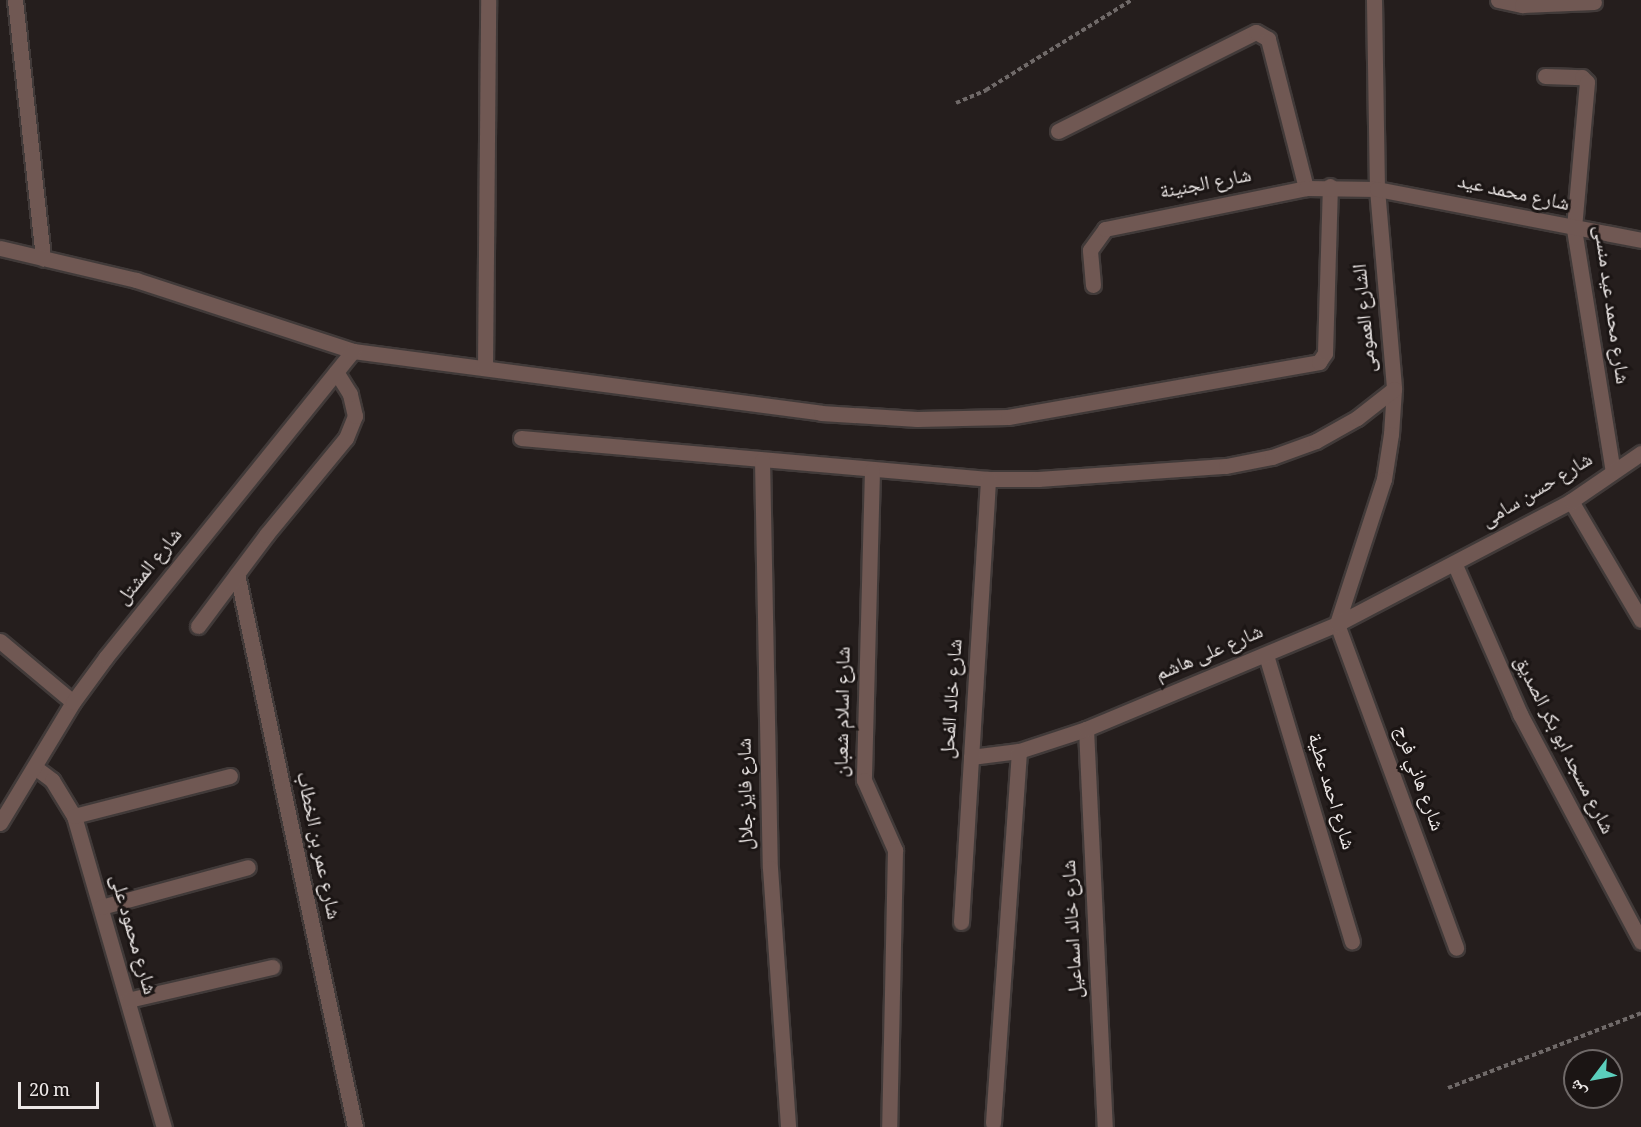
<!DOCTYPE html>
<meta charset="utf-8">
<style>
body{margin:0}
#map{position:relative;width:1641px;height:1127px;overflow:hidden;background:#251e1d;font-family:Georgia,"Noto Naskh Arabic",serif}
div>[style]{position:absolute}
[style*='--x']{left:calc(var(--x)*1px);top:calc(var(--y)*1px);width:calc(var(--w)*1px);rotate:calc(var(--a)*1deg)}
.path>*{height:4px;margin-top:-2px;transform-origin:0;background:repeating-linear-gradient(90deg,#706a69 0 4.5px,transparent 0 7.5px)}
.roads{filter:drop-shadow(2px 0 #413a39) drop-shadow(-2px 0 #413a39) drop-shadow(0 2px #413a39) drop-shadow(0 -2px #413a39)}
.street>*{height:15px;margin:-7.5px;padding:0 7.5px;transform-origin:7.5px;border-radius:7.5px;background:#705853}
span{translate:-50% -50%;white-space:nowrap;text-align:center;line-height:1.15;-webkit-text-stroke:6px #1b1514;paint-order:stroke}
.street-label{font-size:20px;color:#ede8e7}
.north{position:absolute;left:1563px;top:1049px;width:60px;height:60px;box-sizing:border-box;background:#1b1514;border:2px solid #6f6968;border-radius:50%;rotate:238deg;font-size:16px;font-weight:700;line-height:24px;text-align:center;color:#ede8e7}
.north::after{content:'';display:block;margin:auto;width:21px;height:27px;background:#5bcebc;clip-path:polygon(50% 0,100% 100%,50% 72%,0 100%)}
.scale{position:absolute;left:18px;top:1082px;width:81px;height:27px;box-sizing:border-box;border:3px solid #ede8e7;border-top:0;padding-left:8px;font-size:18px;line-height:21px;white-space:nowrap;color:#ede8e7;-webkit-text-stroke:4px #1b1514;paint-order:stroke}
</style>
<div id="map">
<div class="path">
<div style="--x:956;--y:103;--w:33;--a:-23"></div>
<div style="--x:986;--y:90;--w:172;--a:-31.7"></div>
<div style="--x:1448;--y:1088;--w:207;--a:-21.2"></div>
</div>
<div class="roads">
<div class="street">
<div style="--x:15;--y:0;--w:260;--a:83.8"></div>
<div style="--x:1374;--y:0;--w:189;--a:89.1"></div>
<div style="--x:1377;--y:189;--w:201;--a:85.1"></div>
<div style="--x:1394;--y:389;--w:45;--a:93.8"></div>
<div style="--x:1391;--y:434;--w:46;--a:98.8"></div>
<div style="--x:1384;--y:479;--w:152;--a:108"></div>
<div style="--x:1337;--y:624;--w:345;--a:69.8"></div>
<div style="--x:1498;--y:0;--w:25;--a:12"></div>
<div style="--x:1522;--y:5;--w:72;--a:-2.4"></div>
<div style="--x:1545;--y:76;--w:37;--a:2"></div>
<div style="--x:1582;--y:77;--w:7;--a:45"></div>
<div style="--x:1587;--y:82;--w:148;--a:95.1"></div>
<div style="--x:1574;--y:229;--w:246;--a:80.9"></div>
<div style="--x:1058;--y:131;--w:221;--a:-26.6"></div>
<div style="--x:1256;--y:32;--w:14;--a:30"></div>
<div style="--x:1268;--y:39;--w:154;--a:75.7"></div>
<div style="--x:0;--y:248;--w:140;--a:13.2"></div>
<div style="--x:136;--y:280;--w:228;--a:18.1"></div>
<div style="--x:353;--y:351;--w:472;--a:7.5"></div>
<div style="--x:821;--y:413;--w:96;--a:3.6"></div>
<div style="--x:917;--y:419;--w:91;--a:-1.3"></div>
<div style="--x:1008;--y:417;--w:316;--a:-10"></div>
<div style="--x:1319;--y:362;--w:11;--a:-56"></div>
<div style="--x:1325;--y:353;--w:167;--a:-88.3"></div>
<div style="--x:1093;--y:285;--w:35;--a:-95"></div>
<div style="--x:1090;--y:250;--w:26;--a:-54"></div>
<div style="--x:1105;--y:229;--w:205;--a:-11.5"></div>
<div style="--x:1306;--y:188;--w:71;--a:0.8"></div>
<div style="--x:1377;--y:189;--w:269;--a:10.9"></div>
<div style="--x:485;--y:368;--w:368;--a:-89.5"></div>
<div style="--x:521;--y:438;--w:469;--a:5"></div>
<div style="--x:988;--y:479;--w:50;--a:0"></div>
<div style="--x:1038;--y:479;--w:188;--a:-4"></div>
<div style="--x:1226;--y:466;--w:47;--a:-11.1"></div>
<div style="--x:1272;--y:457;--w:47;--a:-20"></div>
<div style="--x:1316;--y:441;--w:47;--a:-29.3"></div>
<div style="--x:1357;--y:418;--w:47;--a:-38.1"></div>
<div style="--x:762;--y:460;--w:408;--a:88.9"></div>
<div style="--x:770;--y:868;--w:260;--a:86"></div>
<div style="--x:872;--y:470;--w:310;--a:91.5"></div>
<div style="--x:864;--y:780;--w:77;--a:66.1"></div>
<div style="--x:895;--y:850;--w:277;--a:91.2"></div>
<div style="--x:1571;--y:501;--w:138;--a:59.5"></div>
<div style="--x:1455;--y:565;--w:163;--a:66.4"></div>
<div style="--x:1520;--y:714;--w:258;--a:62"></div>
<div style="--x:237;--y:574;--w:565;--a:77.95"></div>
<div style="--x:198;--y:626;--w:114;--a:-53.2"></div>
<div style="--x:266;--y:535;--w:126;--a:-50.5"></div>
<div style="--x:346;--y:438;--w:24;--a:-68"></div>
<div style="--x:355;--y:416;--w:23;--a:-103"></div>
<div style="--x:350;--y:394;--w:26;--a:-122"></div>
<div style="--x:0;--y:641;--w:95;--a:39.9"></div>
<div style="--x:1266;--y:655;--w:299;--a:73.3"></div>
<div style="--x:1086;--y:729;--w:398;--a:87.3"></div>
<div style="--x:971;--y:757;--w:48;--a:-7.1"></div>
<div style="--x:1019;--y:751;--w:71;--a:-18.2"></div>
<div style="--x:1086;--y:729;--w:272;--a:-22.7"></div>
<div style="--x:1337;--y:624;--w:264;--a:-27.7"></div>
<div style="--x:1571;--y:501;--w:85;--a:-34.4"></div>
<div style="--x:36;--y:768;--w:20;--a:37"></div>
<div style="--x:52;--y:780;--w:42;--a:58.6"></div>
<div style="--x:74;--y:816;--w:324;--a:73.9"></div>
<div style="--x:74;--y:816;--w:161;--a:-14.4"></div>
<div style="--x:0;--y:823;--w:141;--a:-58.9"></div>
<div style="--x:73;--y:702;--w:56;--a:-53.7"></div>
<div style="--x:106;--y:657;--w:393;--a:-51.1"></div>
<div style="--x:101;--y:907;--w:152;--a:-15.2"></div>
<div style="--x:961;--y:922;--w:444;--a:-86.5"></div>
<div style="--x:128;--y:1000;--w:148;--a:-12.9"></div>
<div style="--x:993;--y:1123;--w:373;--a:-86"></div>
</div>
</div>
<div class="street-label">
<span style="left:1206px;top:186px;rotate:-11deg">شارع الجنينة</span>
<span style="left:1513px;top:195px;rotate:12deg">شارع محمد عيد</span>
<span style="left:1609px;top:305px;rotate:82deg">شارع محمد عيد منسى</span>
<span style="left:1367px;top:318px;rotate:-95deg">الشارع العمومى</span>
<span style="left:1538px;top:492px;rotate:-31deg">شارع حسن سامى</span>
<span style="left:151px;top:568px;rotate:-51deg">شارع المشتل</span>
<span style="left:1210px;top:655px;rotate:-23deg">شارع على هاشم</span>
<span style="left:954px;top:699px;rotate:-86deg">شارع خالد الفحل</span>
<span style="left:845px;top:712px;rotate:-89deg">شارع اسلام شعبان</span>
<span style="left:1562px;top:746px;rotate:63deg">شارع مسجد ابو بكر الصديق</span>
<span style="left:1417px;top:779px;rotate:70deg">شارع هاني فرج</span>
<span style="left:1329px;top:792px;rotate:73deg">شارع احمد عطية</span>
<span style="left:748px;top:794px;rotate:-91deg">شارع فايز جلال</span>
<span style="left:316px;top:846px;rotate:78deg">شارع عمر بن الخطاب</span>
<span style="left:1075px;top:929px;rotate:-93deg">شارع خالد اسماعيل</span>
<span style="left:131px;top:935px;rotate:74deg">شارع محمود على</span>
</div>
<div class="north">ش</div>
<div class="scale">20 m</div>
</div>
